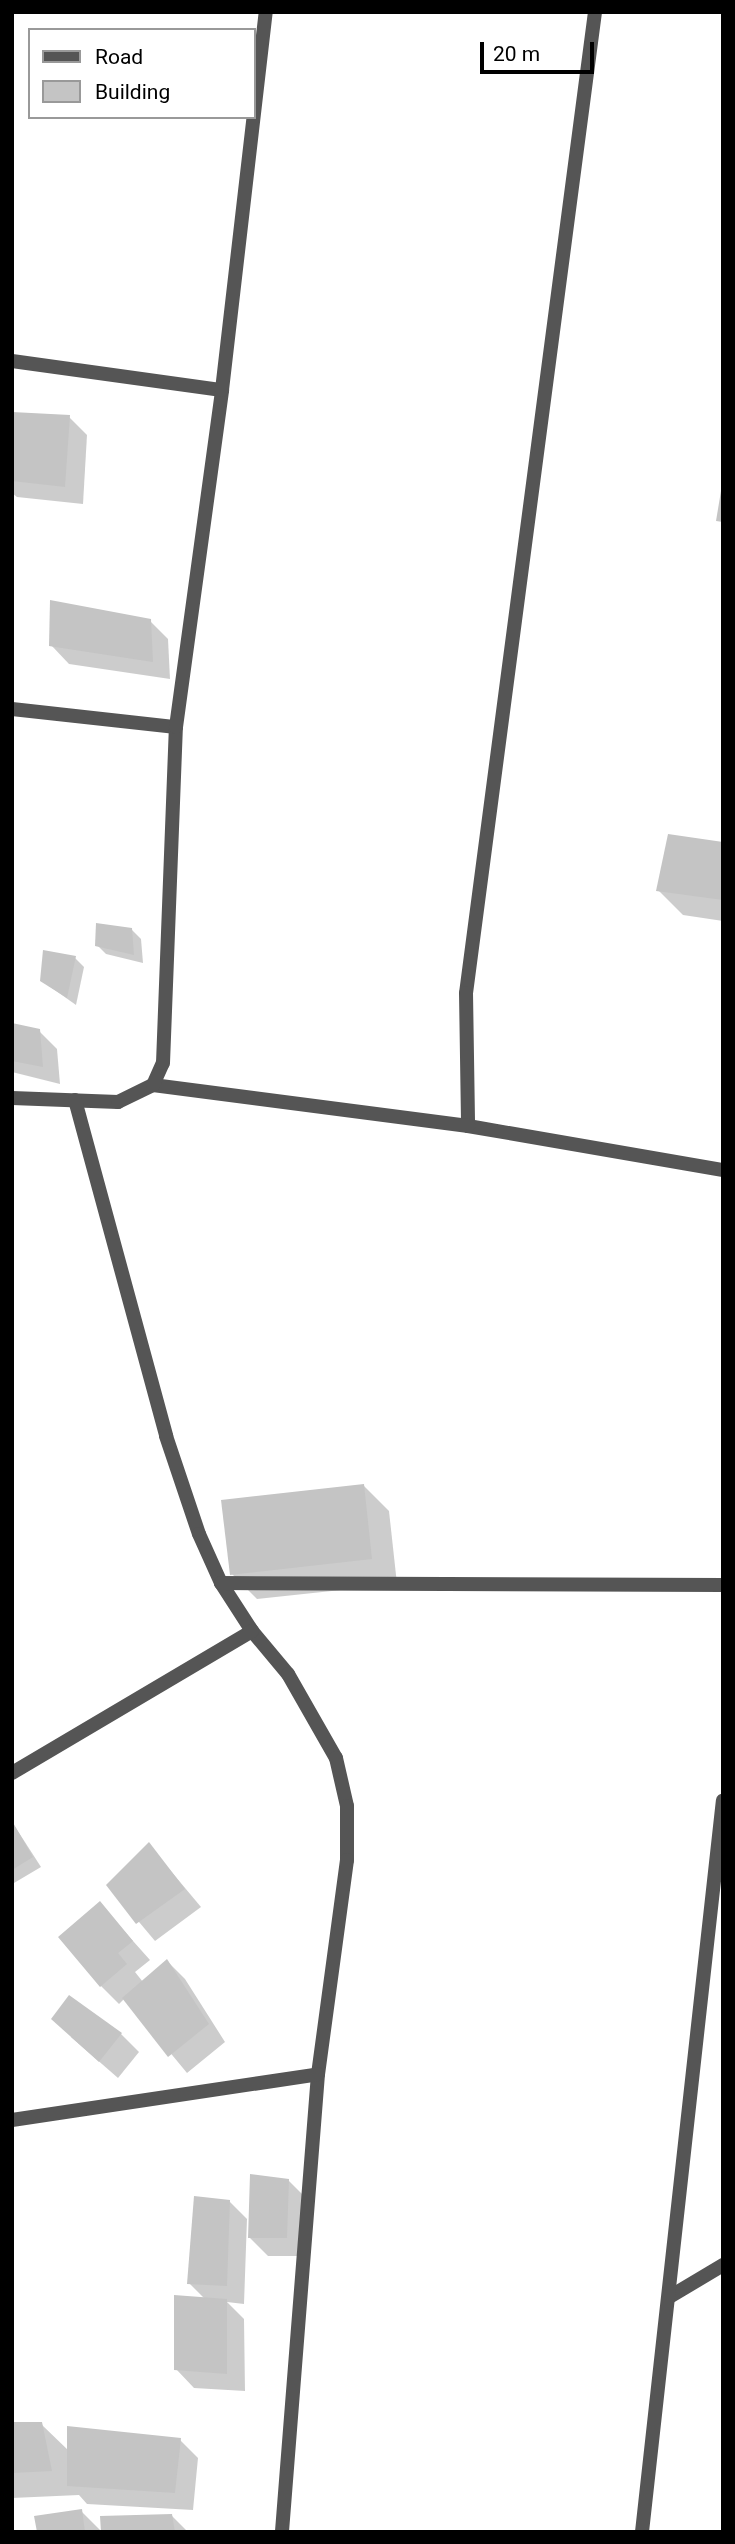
<!DOCTYPE html>
<style>
body{margin:0}
#map{position:relative;width:735px;height:2544px;overflow:hidden;background:#fff;font-family:Roboto,sans-serif}
div>[style]{position:absolute}
[style*='--x']{left:calc(var(--x)*1px);top:calc(var(--y)*1px);width:calc(var(--w)*1px);rotate:calc(var(--a)*1deg)}
.shadow>*{inset:0;background:#0003}
.building>*{inset:0;background:#c4c4c4}
.minor>*{height:14px;margin:-7px;padding:0 7px;transform-origin:7px;border-radius:7px;background:#555}
span{translate:-50% -50%;white-space:nowrap;text-align:center;line-height:1.15;-webkit-text-stroke:6px #fff;paint-order:stroke}
.frame{position:absolute;inset:0;border:14px solid #000;pointer-events:none}
.legend{position:absolute;left:28px;top:28px;width:228px;height:91px;box-sizing:border-box;background:#fff;border:2px solid #999;margin:0;padding:9px 12px;list-style:none;font-size:21px;color:#000}
.legend li{display:flex;align-items:center;gap:14px;height:35px}
.legend b{width:35px;border:2px solid #999}
.scale{position:absolute;left:480px;top:42px;width:114px;height:32px;box-sizing:border-box;border:4px solid #000;border-top:0;padding-left:9px;font-size:21px;line-height:24px;white-space:nowrap;color:#000;-webkit-text-stroke:5px #fff;paint-order:stroke}
</style>
<div id="map">
<div class="shadow">
<div style="clip-path:polygon(12px 413px,69px 417px,87px 435px,83px 504px,17px 497px,12px 493px)"></div>
<div style="clip-path:polygon(150px 621px,168px 639px,170px 679px,69px 664px,51px 645px)"></div>
<div style="clip-path:polygon(723px 843px,723px 921px,683px 915px,658px 890px)"></div>
<div style="clip-path:polygon(132px 930px,141px 939px,143px 963px,106px 954px,97px 945px)"></div>
<div style="clip-path:polygon(75px 958px,84px 967px,76px 1005px,42px 981px)"></div>
<div style="clip-path:polygon(12px 1025px,39px 1031px,57px 1049px,60px 1084px,12px 1072px)"></div>
<div style="clip-path:polygon(364px 1486px,389px 1511px,397px 1584px,257px 1599px,232px 1574px)"></div>
<div style="clip-path:polygon(12px 1822px,41px 1867px,14px 1883px,12px 1880px)"></div>
<div style="clip-path:polygon(149px 1845px,201px 1907px,155px 1941px,108px 1885px)"></div>
<div style="clip-path:polygon(100px 1904px,150px 1960px,135px 1972px,143px 1982px,167px 1961px,185px 1979px,225px 2042px,187px 2073px,125px 1998px,119px 2004px,101px 1986px)"></div>
<div style="clip-path:polygon(121px 2034px,139px 2052px,118px 2078px,71px 2037px)"></div>
<div style="clip-path:polygon(288px 2180px,306px 2198px,304px 2256px,268px 2256px,250px 2238px)"></div>
<div style="clip-path:polygon(229px 2201px,247px 2219px,244px 2304px,227px 2302px,244px 2319px,245px 2391px,194px 2388px,176px 2369px,206px 2300px,189px 2283px)"></div>
<div style="clip-path:polygon(12px 2424px,41px 2424px,69px 2451px,180px 2440px,198px 2458px,193px 2510px,87px 2504px,79px 2495px,12px 2498px)"></div>
<div style="clip-path:polygon(81px 2511px,102px 2532px,39px 2532px)"></div>
<div style="clip-path:polygon(172px 2516px,188px 2532px,103px 2532px)"></div>
</div>
<div class="building">
<div style="clip-path:polygon(12px 412px,70px 415px,65px 487px,12px 481px)"></div>
<div style="clip-path:polygon(721px 491px,723px 491px,723px 522px,716px 521px)"></div>
<div style="clip-path:polygon(50px 600px,151px 619px,153px 662px,49px 646px)"></div>
<div style="clip-path:polygon(668px 834px,723px 842px,723px 900px,656px 891px)"></div>
<div style="clip-path:polygon(96px 923px,132px 928px,134px 955px,95px 946px)"></div>
<div style="clip-path:polygon(43px 950px,76px 956px,67px 998px,40px 981px)"></div>
<div style="clip-path:polygon(12px 1023px,40px 1029px,43px 1067px,12px 1061px)"></div>
<div style="clip-path:polygon(364px 1484px,372px 1559px,230px 1575px,221px 1500px)"></div>
<div style="clip-path:polygon(12px 1821px,33px 1857px,12px 1870px)"></div>
<div style="clip-path:polygon(149px 1842px,185px 1889px,136px 1924px,106px 1885px)"></div>
<div style="clip-path:polygon(100px 1901px,133px 1941px,118px 1953px,127px 1964px,100px 1987px,58px 1937px)"></div>
<div style="clip-path:polygon(167px 1959px,209px 2024px,168px 2057px,122px 1998px)"></div>
<div style="clip-path:polygon(69px 1995px,122px 2033px,99px 2062px,51px 2019px)"></div>
<div style="clip-path:polygon(250px 2174px,289px 2179px,287px 2238px,248px 2238px)"></div>
<div style="clip-path:polygon(194px 2196px,230px 2200px,227px 2286px,187px 2284px)"></div>
<div style="clip-path:polygon(174px 2295px,227px 2299px,227px 2374px,174px 2370px)"></div>
<div style="clip-path:polygon(12px 2422px,42px 2422px,52px 2471px,12px 2473px)"></div>
<div style="clip-path:polygon(67px 2426px,181px 2438px,175px 2493px,67px 2486px)"></div>
<div style="clip-path:polygon(82px 2509px,85px 2532px,37px 2532px,34px 2516px)"></div>
<div style="clip-path:polygon(172px 2514px,175px 2532px,101px 2532px,100px 2516px)"></div>
</div>
<div class="minor">
<div style="--x:595;--y:12;--w:989;--a:97.49"></div>
<div style="--x:466;--y:993;--w:133;--a:89.1"></div>
<div style="--x:468;--y:1126;--w:259;--a:9.8"></div>
<div style="--x:12;--y:361;--w:212;--a:7.9"></div>
<div style="--x:12;--y:709;--w:165;--a:6.3"></div>
<div style="--x:153;--y:1085;--w:318;--a:7.4"></div>
<div style="--x:12;--y:1098;--w:106;--a:2.2"></div>
<div style="--x:118;--y:1102;--w:39;--a:-26"></div>
<div style="--x:153;--y:1085;--w:24;--a:-66"></div>
<div style="--x:163;--y:1063;--w:336;--a:-87.8"></div>
<div style="--x:176;--y:727;--w:340;--a:-82.2"></div>
<div style="--x:222;--y:390;--w:381;--a:-83.4"></div>
<div style="--x:75;--y:1100;--w:348;--a:74.8"></div>
<div style="--x:166;--y:1436;--w:103;--a:71.4"></div>
<div style="--x:199;--y:1534;--w:54;--a:65.8"></div>
<div style="--x:221;--y:1583;--w:57;--a:57.1"></div>
<div style="--x:252;--y:1631;--w:56;--a:50.1"></div>
<div style="--x:288;--y:1674;--w:97;--a:60.3"></div>
<div style="--x:336;--y:1758;--w:49;--a:77.1"></div>
<div style="--x:347;--y:1806;--w:54;--a:90"></div>
<div style="--x:347;--y:1860;--w:216;--a:97.7"></div>
<div style="--x:318;--y:2074;--w:459;--a:94.5"></div>
<div style="--x:221;--y:1583;--w:502;--a:0.23"></div>
<div style="--x:12;--y:1773;--w:279;--a:-30.6"></div>
<div style="--x:12;--y:2120;--w:309;--a:-8.5"></div>
<div style="--x:671;--y:2296;--w:61;--a:-30.8"></div>
<div style="--x:642;--y:2532;--w:736;--a:-83.69"></div>
</div>
<div class="frame"></div>
<ul class="legend">
<li><b style="height:9px;background:#555"></b>Road</li>
<li><b style="height:19px;background:#c4c4c4"></b>Building</li>
</ul>
<div class="scale">20 m</div>
</div>
